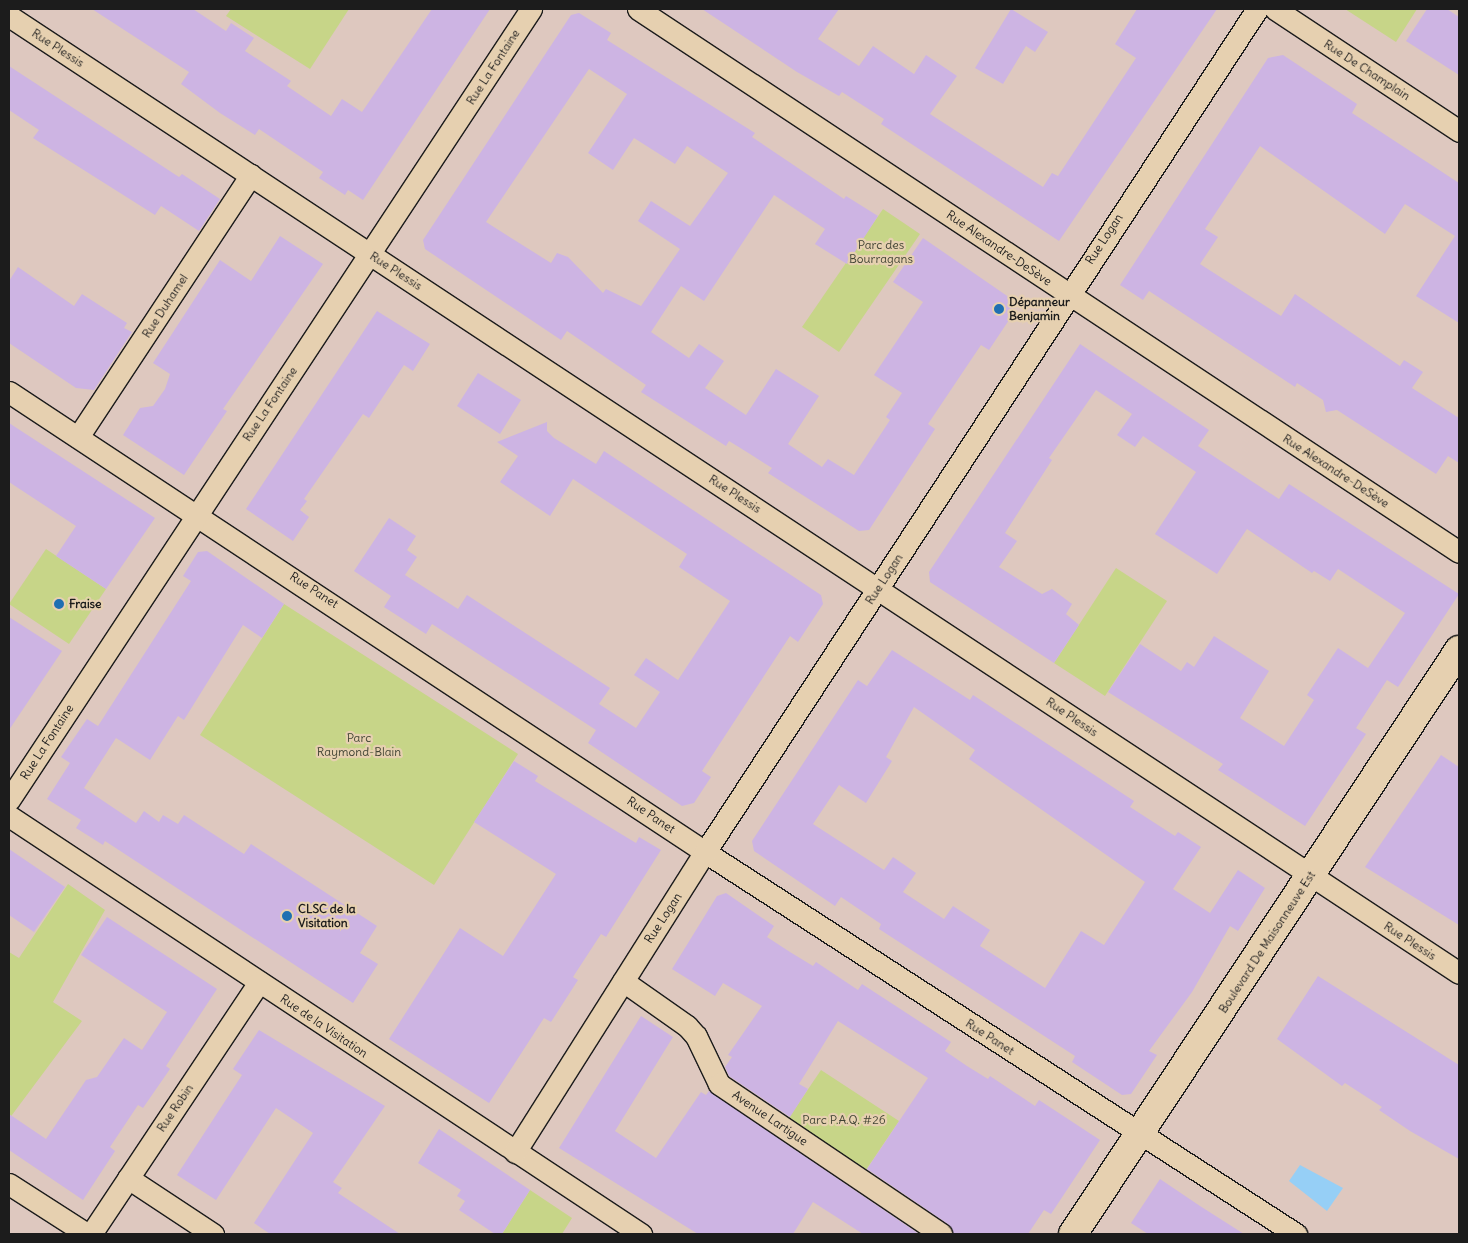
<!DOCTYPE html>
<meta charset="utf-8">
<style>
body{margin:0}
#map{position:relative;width:1468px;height:1243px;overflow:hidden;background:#dec8bf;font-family:Delius,sans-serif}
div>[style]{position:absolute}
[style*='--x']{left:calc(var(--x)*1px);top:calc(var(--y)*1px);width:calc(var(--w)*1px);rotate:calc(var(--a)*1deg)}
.green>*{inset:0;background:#c7d588}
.water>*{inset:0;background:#96cff6}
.building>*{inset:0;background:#cdb4e3}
.roads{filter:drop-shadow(1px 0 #1c1c1c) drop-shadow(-1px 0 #1c1c1c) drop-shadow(0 1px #1c1c1c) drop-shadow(0 -1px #1c1c1c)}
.street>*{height:21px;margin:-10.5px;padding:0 10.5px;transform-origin:10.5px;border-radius:10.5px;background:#e6d0b0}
.secondary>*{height:28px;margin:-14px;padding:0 14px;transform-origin:14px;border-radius:14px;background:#e6d0b0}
.dots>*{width:14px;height:14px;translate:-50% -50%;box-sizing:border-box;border:2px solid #e6d0b0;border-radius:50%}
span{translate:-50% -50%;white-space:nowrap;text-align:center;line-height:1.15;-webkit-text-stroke:4.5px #e6d0b0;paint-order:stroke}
.street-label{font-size:12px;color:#1c1c1c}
.park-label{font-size:12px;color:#3e4132}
.poi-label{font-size:12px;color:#1c1c1c;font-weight:700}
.left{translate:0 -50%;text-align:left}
.frame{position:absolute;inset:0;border:10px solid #1c1c1c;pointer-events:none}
</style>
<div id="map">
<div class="green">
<div style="clip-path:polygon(231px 9px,349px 9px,310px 69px,226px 16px)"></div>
<div style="clip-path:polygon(1345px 9px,1417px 9px,1396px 42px)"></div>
<div style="clip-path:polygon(883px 209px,920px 234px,839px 352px,802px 327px)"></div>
<div style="clip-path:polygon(46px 549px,106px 589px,69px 644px,9px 604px)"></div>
<div style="clip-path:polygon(1116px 568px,1167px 601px,1105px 696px,1054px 663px)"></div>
<div style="clip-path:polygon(284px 604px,518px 754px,434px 885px,200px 735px)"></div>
<div style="clip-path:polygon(68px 884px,105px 910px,53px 1002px,82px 1021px,9px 1119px,9px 952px,19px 958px)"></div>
<div style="clip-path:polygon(821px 1070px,899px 1121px,866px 1170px,788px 1119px)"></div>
<div style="clip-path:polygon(530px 1190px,572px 1218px,562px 1234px,502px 1234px)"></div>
</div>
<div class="water">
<div style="clip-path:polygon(1300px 1165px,1343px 1188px,1327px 1211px,1289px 1181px)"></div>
</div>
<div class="building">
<div style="clip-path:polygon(92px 9px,193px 9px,226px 31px,231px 23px,254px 38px,245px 51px,291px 81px,287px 86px,331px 116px,342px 99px,362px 112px,432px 9px,490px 9px,363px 200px,348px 190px,345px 195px,319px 178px,323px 172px,259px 129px,255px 135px,220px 113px,181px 84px,189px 72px)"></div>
<div style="clip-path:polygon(702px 9px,839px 9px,818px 39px,859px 66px,873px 46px,914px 74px,926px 55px,957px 76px,930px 114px,1043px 187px,1052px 173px,1058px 176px,1136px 58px,1115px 44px,1137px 9px,1217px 9px,1059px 241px,881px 124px,884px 119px,842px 92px,839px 96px,797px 72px)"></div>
<div style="clip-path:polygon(1011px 9px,1048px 32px,1035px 52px,1026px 46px,1003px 84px,975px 68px)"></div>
<div style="clip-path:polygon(1427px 9px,1447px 9px,1459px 17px,1459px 75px,1406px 41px)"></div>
<div style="clip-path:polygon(evenodd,579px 13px,611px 33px,607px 40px,755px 133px,752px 137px,844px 199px,846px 196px,878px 216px,847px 264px,815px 244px,825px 229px,774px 195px,704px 301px,681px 286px,651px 332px,689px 358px,699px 344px,724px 361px,705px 388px,746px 415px,776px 369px,819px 396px,788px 444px,822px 467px,828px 459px,854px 475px,890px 420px,886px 417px,902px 393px,874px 375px,923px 302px,893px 282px,923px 238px,1013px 300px,1015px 311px,989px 350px,981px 345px,928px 424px,935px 429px,869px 530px,859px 531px,768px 473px,772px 468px,750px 454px,729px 441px,726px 446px,641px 392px,646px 385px,567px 331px,561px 340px,425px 249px,423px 240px,571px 15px,579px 13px,589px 69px,627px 94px,588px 153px,613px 170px,634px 138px,675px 164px,687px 146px,728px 173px,690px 226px,651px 201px,638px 221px,680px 249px,641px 306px,606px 289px,603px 293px,568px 257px,557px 253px,551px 263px,486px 222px,589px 69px)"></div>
<div style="clip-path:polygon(1283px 55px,1357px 104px,1352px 113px,1459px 183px,1459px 323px,1416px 296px,1455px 236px,1405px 204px,1385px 234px,1260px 146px,1205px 229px,1218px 237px,1200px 264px,1281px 316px,1295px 294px,1400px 366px,1404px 360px,1423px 372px,1412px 388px,1459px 418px,1459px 463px,1448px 456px,1436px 474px,1337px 410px,1326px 412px,1323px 400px,1297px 383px,1295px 387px,1149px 291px,1143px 300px,1120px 285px,1268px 58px)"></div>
<div style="clip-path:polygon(9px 66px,179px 177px,182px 174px,220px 199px,199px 231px,161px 206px,155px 215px,33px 138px,39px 130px,9px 110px)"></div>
<div style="clip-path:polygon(280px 236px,323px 264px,223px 409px,227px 411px,184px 475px,123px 435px,140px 408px,153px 406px,165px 389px,170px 374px,153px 363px,220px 260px,251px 281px)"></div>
<div style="clip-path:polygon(18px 267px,74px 306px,82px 294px,127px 323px,124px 328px,132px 332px,94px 390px,76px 388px,9px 343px,9px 281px)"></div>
<div style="clip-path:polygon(377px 311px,430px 344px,413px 371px,404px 365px,369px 418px,363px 414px,304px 499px,307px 501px,300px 510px,309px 517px,293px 541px,246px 509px)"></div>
<div style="clip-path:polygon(1080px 344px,1209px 430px,1198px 446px,1279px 499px,1289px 484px,1459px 594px,1398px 687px,1387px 680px,1356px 728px,1366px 734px,1305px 826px,1218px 770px,1223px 764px,1108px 692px,1140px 644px,1181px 671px,1187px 662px,1194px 667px,1214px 636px,1269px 671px,1240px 718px,1284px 746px,1314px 700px,1307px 695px,1338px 648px,1368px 668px,1405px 613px,1338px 569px,1330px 581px,1314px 571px,1312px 573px,1247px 529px,1217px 574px,1155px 534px,1196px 472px,1143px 436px,1135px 447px,1117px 435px,1132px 414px,1096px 390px,1049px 458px,1052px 460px,1005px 533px,1017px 541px,999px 567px,1042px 594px,1052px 589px,1072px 604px,1066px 614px,1079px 625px,1054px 663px,930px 582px,929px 572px)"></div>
<div style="clip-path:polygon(478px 373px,521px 400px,500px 434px,457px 406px)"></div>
<div style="clip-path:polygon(547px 422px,547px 431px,554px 438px,596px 464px,604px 451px,821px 595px,823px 604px,798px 642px,790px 636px,702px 771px,711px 777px,694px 803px,682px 806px,588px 743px,596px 730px,432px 624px,426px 634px,384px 607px,391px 596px,354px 571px,389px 518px,416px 536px,407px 550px,417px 557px,405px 575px,458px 609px,467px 595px,610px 688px,599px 704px,636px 728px,660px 692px,634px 675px,646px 658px,678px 680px,730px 601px,679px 567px,687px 554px,573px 479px,550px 516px,500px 482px,518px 456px,497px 442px)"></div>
<div style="clip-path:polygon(9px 423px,155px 518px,106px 589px,56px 556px,76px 526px,9px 482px)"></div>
<div style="clip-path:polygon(207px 551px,284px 604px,262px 638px,243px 625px,184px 720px,178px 716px,150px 760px,116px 738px,84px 788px,136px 823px,144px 811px,159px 822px,163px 815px,178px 824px,184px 815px,244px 854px,251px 844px,377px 926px,360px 953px,378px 964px,353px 1003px,105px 841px,103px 845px,76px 828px,81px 820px,47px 799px,70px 763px,61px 757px,87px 719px,98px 726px,191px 581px,183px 576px,198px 552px)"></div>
<div style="clip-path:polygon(9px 617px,62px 651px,9px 730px)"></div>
<div style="clip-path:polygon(evenodd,892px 650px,970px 700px,973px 695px,1134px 801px,1130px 807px,1175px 836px,1178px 832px,1201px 847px,1173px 889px,1210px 913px,1238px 870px,1265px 888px,1238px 931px,1230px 926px,1192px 992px,1149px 1051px,1157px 1055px,1131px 1094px,1122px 1095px,1072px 1062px,1075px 1056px,879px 929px,881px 924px,841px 897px,835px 906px,754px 851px,752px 841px,858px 680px,867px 686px,892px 650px,914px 707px,975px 750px,969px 759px,1145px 882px,1104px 945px,1081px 931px,1045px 988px,980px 946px,990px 930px,953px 906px,944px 919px,903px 892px,916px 873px,893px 857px,884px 870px,813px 824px,839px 785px,866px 803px,892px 761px,886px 757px,914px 707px)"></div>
<div style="clip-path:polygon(1441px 755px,1459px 767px,1459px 925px,1365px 867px)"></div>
<div style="clip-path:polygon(514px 761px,538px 776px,535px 781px,593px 817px,636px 843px,639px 837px,661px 850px,606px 937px,601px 934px,573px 977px,578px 980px,551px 1022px,544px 1018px,489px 1103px,389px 1039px,460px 928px,503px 956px,556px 874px,474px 822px)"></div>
<div style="clip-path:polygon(9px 849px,65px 887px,34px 932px,9px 915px)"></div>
<div style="clip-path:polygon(726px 893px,774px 926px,767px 937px,790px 952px,813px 966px,816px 962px,858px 990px,862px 984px,951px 1042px,945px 1051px,967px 1066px,988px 1079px,990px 1076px,1035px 1106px,1039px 1100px,1100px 1140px,1051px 1214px,1044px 1210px,1028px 1234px,953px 1234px,948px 1224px,867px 1169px,928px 1078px,838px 1021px,799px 1084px,808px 1089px,790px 1117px,729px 1076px,725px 1067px,732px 1057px,728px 1055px,762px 1006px,723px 983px,715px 996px,672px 969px,717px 896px)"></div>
<div style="clip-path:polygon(107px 917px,217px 989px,166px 1066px,170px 1069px,143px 1108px,138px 1105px,110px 1147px,115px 1151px,83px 1200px,9px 1150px,9px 1114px,46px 1139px,86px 1080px,97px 1077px,124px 1038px,142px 1050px,167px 1012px,81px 955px)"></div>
<div style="clip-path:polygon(1318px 976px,1459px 1065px,1459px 1159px,1410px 1131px,1379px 1110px,1382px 1107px,1345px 1083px,1342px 1086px,1277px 1039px)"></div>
<div style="clip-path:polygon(641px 1016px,673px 1037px,615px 1131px,656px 1158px,701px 1092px,706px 1095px,709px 1091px,919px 1234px,863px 1234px,813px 1202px,793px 1234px,698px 1234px,559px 1148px)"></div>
<div style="clip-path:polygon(259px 1030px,385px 1106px,333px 1182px,342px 1188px,338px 1193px,400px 1234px,270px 1234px,254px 1223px,313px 1133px,276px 1108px,216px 1200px,177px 1175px,242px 1075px,233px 1069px)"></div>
<div style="clip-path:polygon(439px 1129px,530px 1190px,502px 1234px,495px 1234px,459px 1210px,465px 1201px,457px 1196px,461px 1190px,418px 1163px)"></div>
<div style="clip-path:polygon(1160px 1179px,1200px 1206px,1244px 1234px,1148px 1234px,1131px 1223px)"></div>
</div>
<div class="roads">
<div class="street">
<div style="--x:638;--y:9;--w:984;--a:33.48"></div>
<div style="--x:1275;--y:9;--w:221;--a:33.5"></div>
<div style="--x:9;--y:16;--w:1737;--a:33.42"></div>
<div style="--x:9;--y:392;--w:834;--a:33.46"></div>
<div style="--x:705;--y:852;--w:704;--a:32.88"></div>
<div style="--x:78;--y:437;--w:314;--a:-56.6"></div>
<div style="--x:9;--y:800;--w:948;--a:-56.58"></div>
<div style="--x:9;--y:816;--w:758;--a:33.48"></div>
<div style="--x:623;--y:981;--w:78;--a:35.1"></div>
<div style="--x:687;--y:1026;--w:13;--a:48"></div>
<div style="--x:696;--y:1036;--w:53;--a:64.4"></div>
<div style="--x:719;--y:1084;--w:268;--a:34"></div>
<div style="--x:515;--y:1152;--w:355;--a:-57.7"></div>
<div style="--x:705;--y:852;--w:1008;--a:-56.78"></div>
<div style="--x:128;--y:1178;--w:102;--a:33.4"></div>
<div style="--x:9;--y:1184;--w:93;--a:32.7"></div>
<div style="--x:91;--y:1234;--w:303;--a:-56.3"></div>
</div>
<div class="secondary">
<div style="--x:1073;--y:1234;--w:700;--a:-56.54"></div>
</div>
</div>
<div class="dots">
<div style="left:999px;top:309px;background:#1f6fb2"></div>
<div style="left:59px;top:604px;background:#1f6fb2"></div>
<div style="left:287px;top:916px;background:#1f6fb2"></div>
</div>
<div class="street-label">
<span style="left:58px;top:48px;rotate:33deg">Rue Plessis</span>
<span style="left:493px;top:67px;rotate:-57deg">Rue La Fontaine</span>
<span style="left:1367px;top:70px;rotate:33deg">Rue De Champlain</span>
<span style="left:1104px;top:239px;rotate:-57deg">Rue Logan</span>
<span style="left:999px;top:248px;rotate:34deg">Rue Alexandre-DeSève</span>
<span style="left:396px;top:271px;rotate:33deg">Rue Plessis</span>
<span style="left:165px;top:306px;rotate:-57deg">Rue Duhamel</span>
<span style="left:270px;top:404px;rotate:-56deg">Rue La Fontaine</span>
<span style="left:1336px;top:471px;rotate:33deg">Rue Alexandre-DeSève</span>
<span style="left:735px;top:494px;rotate:33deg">Rue Plessis</span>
<span style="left:884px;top:579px;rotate:-57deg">Rue Logan</span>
<span style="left:314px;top:590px;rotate:33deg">Rue Panet</span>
<span style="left:1072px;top:717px;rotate:34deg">Rue Plessis</span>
<span style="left:47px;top:742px;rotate:-57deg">Rue La Fontaine</span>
<span style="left:651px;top:815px;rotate:34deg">Rue Panet</span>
<span style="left:663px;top:918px;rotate:-57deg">Rue Logan</span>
<span style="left:1410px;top:941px;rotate:33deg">Rue Plessis</span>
<span style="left:1267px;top:942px;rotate:-57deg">Boulevard De Maisonneuve Est</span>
<span style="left:324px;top:1026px;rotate:34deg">Rue de la Visitation</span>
<span style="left:990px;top:1037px;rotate:33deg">Rue Panet</span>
<span style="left:175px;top:1108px;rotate:-56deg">Rue Robin</span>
<span style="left:770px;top:1118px;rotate:34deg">Avenue Lartigue</span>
</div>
<div class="park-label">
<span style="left:881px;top:252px">Parc des<br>Bourragans</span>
<span style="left:359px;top:745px">Parc<br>Raymond-Blain</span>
<span style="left:844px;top:1120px">Parc P.A.Q. #26</span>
</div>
<div class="poi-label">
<span class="left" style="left:1009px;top:309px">Dépanneur<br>Benjamin</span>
<span class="left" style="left:69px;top:604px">Fraise</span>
<span class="left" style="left:298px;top:916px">CLSC de la<br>Visitation</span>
</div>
<div class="frame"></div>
</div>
